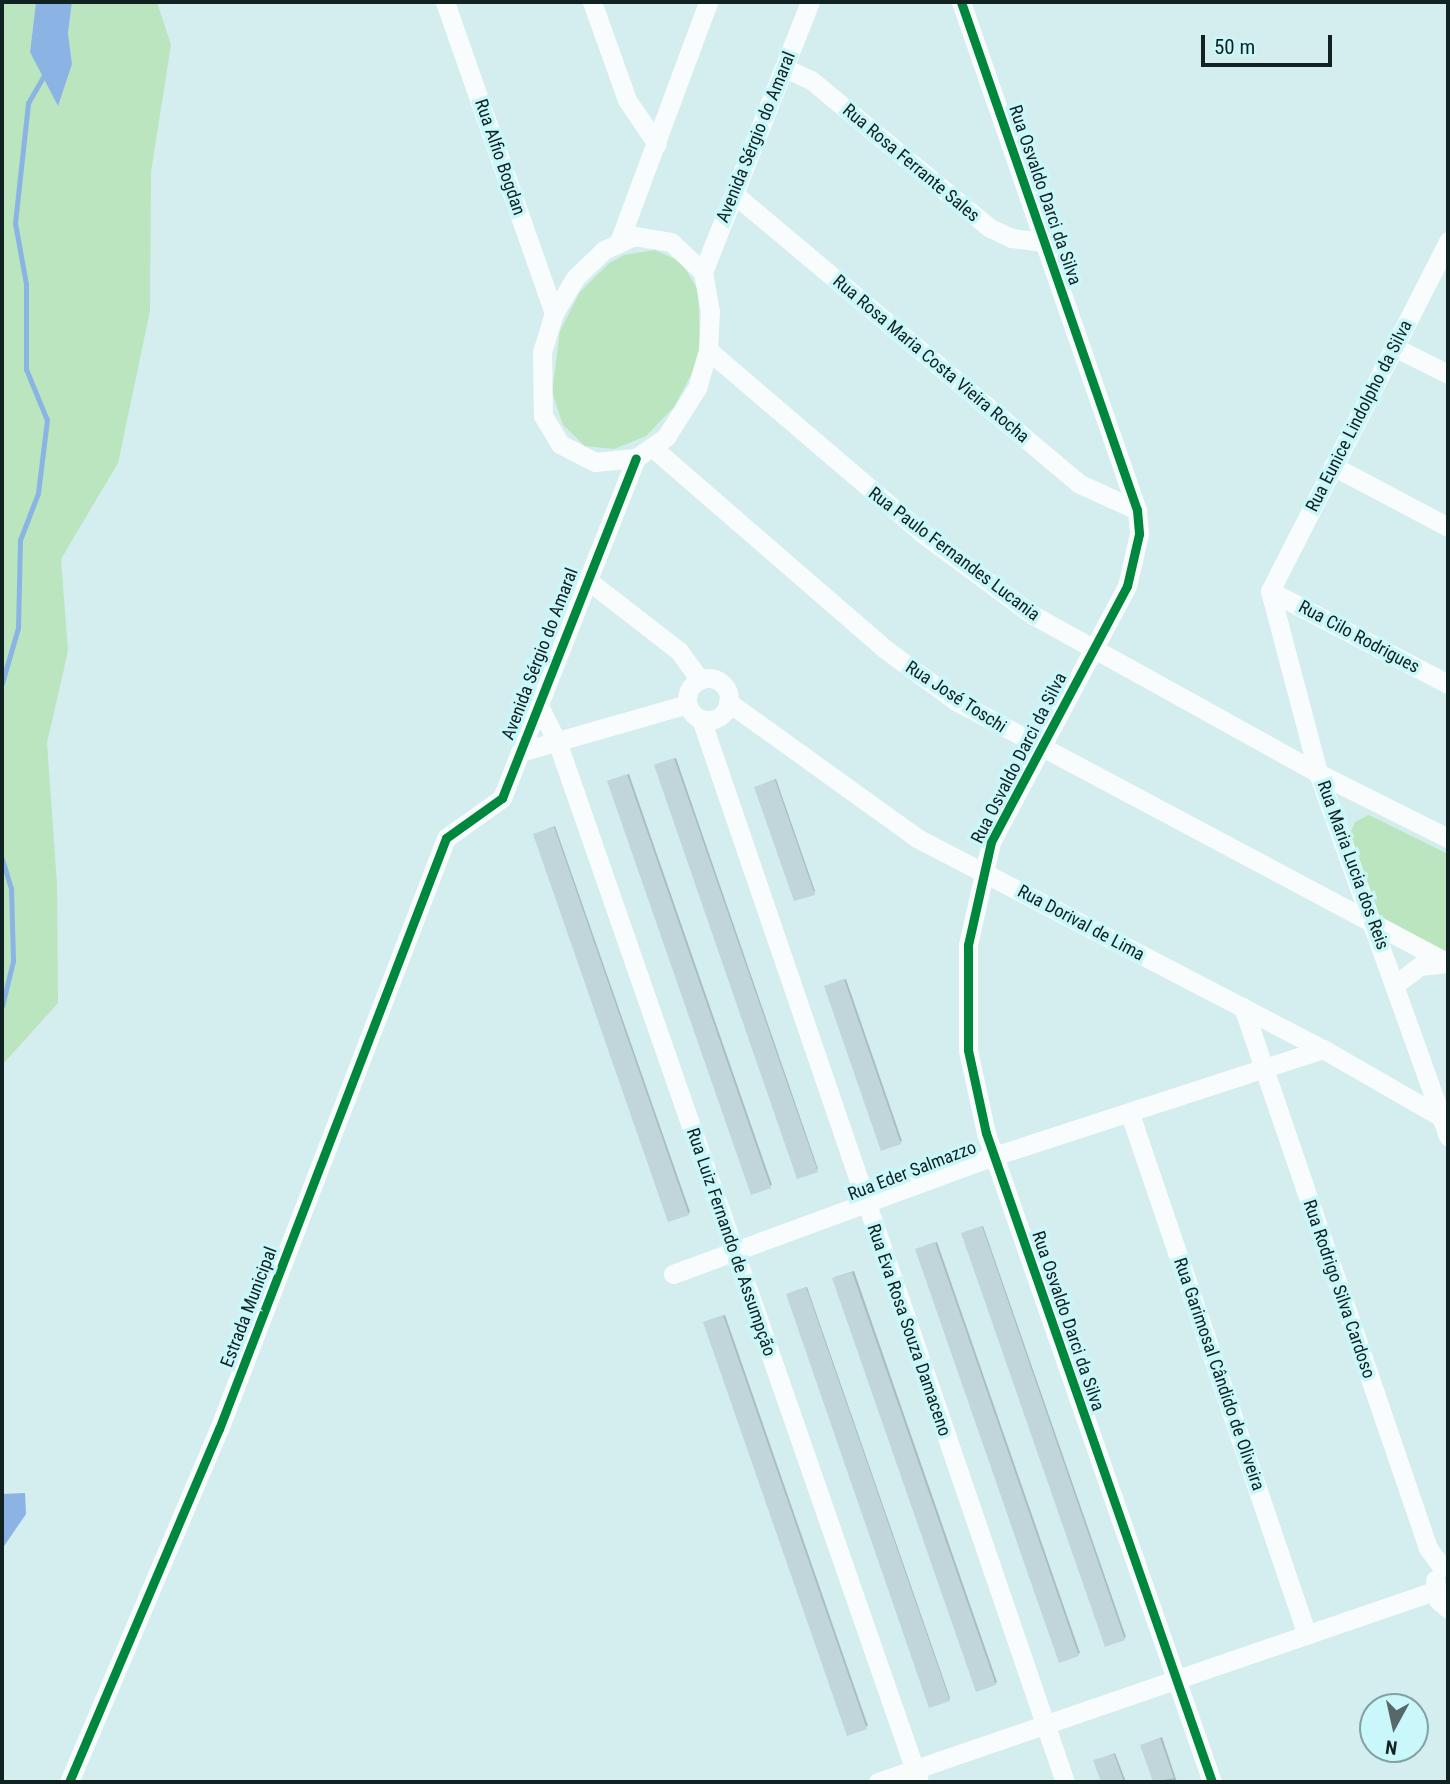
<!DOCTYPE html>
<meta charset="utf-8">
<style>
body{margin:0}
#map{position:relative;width:1450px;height:1784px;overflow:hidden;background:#d4edee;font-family:"Roboto Condensed",sans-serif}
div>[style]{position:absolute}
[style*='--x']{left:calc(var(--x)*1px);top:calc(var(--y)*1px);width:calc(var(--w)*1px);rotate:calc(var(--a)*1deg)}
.green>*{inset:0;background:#bae5be}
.water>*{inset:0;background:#8bb4e4}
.shadow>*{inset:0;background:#0003}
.stream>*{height:5px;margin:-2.5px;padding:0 2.5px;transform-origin:2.5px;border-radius:2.5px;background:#8bb4e4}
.building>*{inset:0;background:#c1d6db}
.street>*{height:19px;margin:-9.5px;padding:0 9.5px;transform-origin:9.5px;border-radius:9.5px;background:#f9fcfc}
.street>.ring{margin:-9.5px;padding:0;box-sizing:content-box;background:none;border:19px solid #f9fcfc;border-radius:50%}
.cycleway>*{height:9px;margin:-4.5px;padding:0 4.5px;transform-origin:4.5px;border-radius:4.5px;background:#00873e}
span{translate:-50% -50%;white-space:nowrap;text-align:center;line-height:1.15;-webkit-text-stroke:7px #caf7f9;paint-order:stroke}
.street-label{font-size:18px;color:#112223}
.frame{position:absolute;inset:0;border:4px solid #112223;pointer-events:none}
.north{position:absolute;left:1359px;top:1693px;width:70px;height:70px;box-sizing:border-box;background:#caf7f9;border:2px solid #80a2a3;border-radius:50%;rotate:188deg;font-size:19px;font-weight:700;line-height:28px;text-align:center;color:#112223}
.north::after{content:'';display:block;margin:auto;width:24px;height:32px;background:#55696a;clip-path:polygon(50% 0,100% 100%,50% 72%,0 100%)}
.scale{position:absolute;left:1201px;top:35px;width:131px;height:32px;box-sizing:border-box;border:4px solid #112223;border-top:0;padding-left:9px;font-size:21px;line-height:24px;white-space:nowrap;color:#112223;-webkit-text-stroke:5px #caf7f9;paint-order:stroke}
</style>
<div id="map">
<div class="green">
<div style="clip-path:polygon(2px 2px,36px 2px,30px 52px,72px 64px,68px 33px,72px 2px,157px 2px,171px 45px,151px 172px,150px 311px,118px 463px,61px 559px,68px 651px,47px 743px,57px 884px,58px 1003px,2px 1065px)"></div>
<div style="clip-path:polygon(655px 250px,681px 262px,698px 290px,700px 348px,694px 369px,674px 407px,646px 436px,614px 449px,585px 446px,563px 425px,552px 392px,560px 331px,580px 292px,608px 264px,624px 255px)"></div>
<div style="clip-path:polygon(1369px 815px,1448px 854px,1448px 954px,1380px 920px,1350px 834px,1355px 822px)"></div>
</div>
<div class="water">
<div style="clip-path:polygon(36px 2px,72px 2px,68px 33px,72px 64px,58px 106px,30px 52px)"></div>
<div style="clip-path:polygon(25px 1493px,26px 1514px,2px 1549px,2px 1494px)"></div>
</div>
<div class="shadow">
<div style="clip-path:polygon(676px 758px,818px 1169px,817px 1170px,657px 764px)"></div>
<div style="clip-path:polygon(629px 774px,772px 1185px,770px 1186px,611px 780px)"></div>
<div style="clip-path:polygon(776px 779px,815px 891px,814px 893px,758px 786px)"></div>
<div style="clip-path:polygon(555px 826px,690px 1212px,688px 1214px,535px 834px)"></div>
<div style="clip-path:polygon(846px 979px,902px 1141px,882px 1149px,828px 985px)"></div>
<div style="clip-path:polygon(983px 1226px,1126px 1637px,1124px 1638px,965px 1232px)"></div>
<div style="clip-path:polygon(937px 1242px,1080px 1653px,1078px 1654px,917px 1249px)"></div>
<div style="clip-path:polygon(854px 1271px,997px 1682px,995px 1684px,835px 1277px)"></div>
<div style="clip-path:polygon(807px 1287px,950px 1698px,949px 1700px,789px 1293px)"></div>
<div style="clip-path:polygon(725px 1315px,868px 1726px,848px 1733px,705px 1322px)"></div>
<div style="clip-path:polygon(1162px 1737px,1177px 1782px,1155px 1782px,1142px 1745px)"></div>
<div style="clip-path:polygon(1115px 1753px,1126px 1782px,1103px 1782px,1095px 1761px)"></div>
</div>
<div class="stream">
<div style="--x:2;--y:683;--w:57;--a:-73.8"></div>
<div style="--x:18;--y:628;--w:88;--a:-88.7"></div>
<div style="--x:20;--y:540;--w:50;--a:-69"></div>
<div style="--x:38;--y:493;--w:74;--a:-83"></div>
<div style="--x:47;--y:420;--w:55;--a:-112.4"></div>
<div style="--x:26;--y:369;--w:85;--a:-90"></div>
<div style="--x:26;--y:284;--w:62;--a:-100.2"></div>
<div style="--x:15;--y:223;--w:121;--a:-83.8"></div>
<div style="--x:28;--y:103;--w:34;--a:-60"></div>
<div style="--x:2;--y:859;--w:30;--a:73"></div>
<div style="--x:11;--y:888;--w:73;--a:88.4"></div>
<div style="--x:13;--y:961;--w:46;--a:103.7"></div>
</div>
<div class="building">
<div style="clip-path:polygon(674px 758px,818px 1172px,797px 1179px,654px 765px)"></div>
<div style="clip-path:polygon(627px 774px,771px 1188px,751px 1195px,607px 781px)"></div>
<div style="clip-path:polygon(775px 780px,815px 895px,794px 901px,754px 787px)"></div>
<div style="clip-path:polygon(554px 827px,689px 1215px,668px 1222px,533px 834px)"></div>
<div style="clip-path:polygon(844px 979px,901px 1144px,881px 1151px,824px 986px)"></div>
<div style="clip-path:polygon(982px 1226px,1125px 1640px,1105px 1647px,961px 1233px)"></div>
<div style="clip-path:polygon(935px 1242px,1079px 1656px,1059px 1663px,915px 1249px)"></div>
<div style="clip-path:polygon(852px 1272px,996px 1685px,976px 1692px,832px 1278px)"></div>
<div style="clip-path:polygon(806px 1287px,950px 1701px,929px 1708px,786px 1294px)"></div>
<div style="clip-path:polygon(723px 1315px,867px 1729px,847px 1736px,703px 1322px)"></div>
<div style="clip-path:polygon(1160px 1738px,1174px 1778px,1153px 1782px,1140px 1745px)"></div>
<div style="clip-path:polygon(1114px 1754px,1124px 1782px,1101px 1782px,1093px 1760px)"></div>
</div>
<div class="street">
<div style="--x:445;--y:2;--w:330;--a:70.7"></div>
<div style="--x:592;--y:2;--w:104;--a:70.3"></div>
<div style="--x:627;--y:100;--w:53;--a:55.7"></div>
<div style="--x:961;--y:2;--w:538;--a:70.89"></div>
<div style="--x:1137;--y:510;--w:24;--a:85"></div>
<div style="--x:1139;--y:534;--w:53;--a:103"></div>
<div style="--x:1127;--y:586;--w:290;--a:118"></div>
<div style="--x:991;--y:842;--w:106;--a:102.6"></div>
<div style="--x:968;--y:945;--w:105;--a:90"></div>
<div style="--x:968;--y:1050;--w:85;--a:77.8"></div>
<div style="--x:986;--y:1133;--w:687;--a:70.8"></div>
<div style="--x:785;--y:68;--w:29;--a:25"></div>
<div style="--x:811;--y:80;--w:232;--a:39.6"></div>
<div style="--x:990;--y:228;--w:23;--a:25"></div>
<div style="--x:1011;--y:238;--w:33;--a:7"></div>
<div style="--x:734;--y:194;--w:451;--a:40"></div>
<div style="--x:1080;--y:484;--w:63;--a:24.5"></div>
<div style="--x:634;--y:236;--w:37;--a:9"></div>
<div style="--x:671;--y:242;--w:44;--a:43.2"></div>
<div style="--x:703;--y:272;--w:40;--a:80"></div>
<div style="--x:710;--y:311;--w:39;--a:93"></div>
<div style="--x:708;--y:350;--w:40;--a:106"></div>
<div style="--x:697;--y:388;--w:58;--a:122.3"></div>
<div style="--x:666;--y:437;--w:37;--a:145"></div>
<div style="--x:636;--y:458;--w:41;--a:174.4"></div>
<div style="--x:595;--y:462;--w:39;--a:-153"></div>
<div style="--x:560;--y:444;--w:33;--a:-121"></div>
<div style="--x:543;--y:416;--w:64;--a:-90.9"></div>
<div style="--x:542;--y:352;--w:41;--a:-72.9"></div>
<div style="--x:554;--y:313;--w:41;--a:-59"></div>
<div style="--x:575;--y:278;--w:40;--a:-44"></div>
<div style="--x:604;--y:250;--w:33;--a:-25"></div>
<div style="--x:620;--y:239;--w:253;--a:-69.6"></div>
<div style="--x:703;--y:272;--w:290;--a:-68.4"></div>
<div style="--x:1394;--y:347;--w:60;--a:26.6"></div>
<div style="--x:708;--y:350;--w:282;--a:40.5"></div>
<div style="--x:922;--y:533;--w:138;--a:36.5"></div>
<div style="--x:1033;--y:615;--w:326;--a:29"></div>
<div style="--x:1318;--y:773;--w:145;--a:26.6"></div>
<div style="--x:653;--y:448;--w:307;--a:40.9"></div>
<div style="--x:885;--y:649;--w:88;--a:36.2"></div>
<div style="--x:956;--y:701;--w:557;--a:28.04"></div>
<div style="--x:1333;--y:466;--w:130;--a:27.9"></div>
<div style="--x:586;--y:579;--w:118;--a:37.7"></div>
<div style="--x:679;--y:651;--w:36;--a:54"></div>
<div style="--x:1270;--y:591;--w:188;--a:75.2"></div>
<div style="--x:1318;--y:773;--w:386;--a:70.3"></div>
<div style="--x:1270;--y:591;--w:393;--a:-63"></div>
<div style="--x:1270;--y:591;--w:201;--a:27.6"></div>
<div class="ring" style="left:687px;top:678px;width:23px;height:23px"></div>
<div style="--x:728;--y:702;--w:233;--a:35.7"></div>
<div style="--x:917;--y:838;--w:458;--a:27.5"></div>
<div style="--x:1323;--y:1049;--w:144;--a:29.9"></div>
<div style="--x:538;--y:704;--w:45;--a:63.4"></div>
<div style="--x:558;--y:744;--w:1099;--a:70.82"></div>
<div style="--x:701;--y:719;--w:1124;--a:71.1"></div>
<div style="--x:520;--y:752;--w:174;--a:-16"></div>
<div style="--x:1396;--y:984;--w:30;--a:-37"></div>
<div style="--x:1420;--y:966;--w:28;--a:-6"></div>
<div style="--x:1243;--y:1007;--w:572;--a:71.12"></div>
<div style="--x:1428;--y:1548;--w:24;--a:54"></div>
<div style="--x:1130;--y:1114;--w:550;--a:71.24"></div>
<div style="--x:673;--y:1274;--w:342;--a:-20.2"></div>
<div style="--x:994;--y:1156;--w:346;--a:-18"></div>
<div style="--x:1435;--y:1580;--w:20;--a:81"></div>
<div style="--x:1438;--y:1600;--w:13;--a:42"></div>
<div style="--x:69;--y:1782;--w:384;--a:-67"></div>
<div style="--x:219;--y:1429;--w:633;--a:-68.99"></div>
<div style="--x:446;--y:838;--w:69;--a:-35.5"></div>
<div style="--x:502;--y:798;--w:365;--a:-68.5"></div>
<div style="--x:878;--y:1782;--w:588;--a:-18.96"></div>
</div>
<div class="cycleway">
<div style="--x:961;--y:2;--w:538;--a:70.89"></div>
<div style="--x:1137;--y:510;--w:24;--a:85"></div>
<div style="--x:1139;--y:534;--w:53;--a:103"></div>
<div style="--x:1127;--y:586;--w:290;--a:118"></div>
<div style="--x:991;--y:842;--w:106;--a:102.6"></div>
<div style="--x:968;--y:945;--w:105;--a:90"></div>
<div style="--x:968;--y:1050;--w:85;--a:77.8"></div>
<div style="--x:986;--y:1133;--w:687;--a:70.8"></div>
<div style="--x:69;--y:1782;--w:384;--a:-67"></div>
<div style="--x:219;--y:1429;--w:633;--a:-68.99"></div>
<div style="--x:446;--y:838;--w:69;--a:-35.5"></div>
<div style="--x:502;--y:798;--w:365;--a:-68.5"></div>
</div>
<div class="street-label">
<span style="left:756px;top:137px;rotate:-68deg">Avenida Sérgio do Amaral</span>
<span style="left:500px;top:157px;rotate:71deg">Rua Alfio Bogdan</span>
<span style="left:911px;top:163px;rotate:40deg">Rua Rosa Ferrante Sales</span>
<span style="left:1045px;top:195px;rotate:71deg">Rua Osvaldo Darci da Silva</span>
<span style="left:931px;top:359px;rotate:40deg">Rua Rosa Maria Costa Vieira Rocha</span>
<span style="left:1359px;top:416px;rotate:-63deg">Rua Eunice Lindolpho da Silva</span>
<span style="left:954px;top:554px;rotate:37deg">Rua Paulo Fernandes Lucania</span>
<span style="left:1359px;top:637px;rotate:28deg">Rua Cilo Rodrigues</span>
<span style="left:540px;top:654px;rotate:-69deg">Avenida Sérgio do Amaral</span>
<span style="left:956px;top:697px;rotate:33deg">Rua José Toschi</span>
<span style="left:1019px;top:758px;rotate:-63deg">Rua Osvaldo Darci da Silva</span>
<span style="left:1353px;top:865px;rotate:70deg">Rua Maria Lucia dos Reis</span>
<span style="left:1081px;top:923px;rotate:28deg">Rua Dorival de Lima</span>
<span style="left:912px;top:1171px;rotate:-21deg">Rua Eder Salmazzo</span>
<span style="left:731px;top:1242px;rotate:71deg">Rua Luiz Fernando de Assumpção</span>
<span style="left:1339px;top:1289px;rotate:71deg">Rua Rodrigo Silva Cardoso</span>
<span style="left:249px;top:1307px;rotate:-69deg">Estrada Municipal</span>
<span style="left:1068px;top:1321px;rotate:71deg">Rua Osvaldo Darci da Silva</span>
<span style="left:909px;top:1330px;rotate:71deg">Rua Eva Rosa Souza Damaceno</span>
<span style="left:1219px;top:1374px;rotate:71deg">Rua Garimosal Cândido de Oliveira</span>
</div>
<div class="frame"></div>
<div class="north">N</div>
<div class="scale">50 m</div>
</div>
